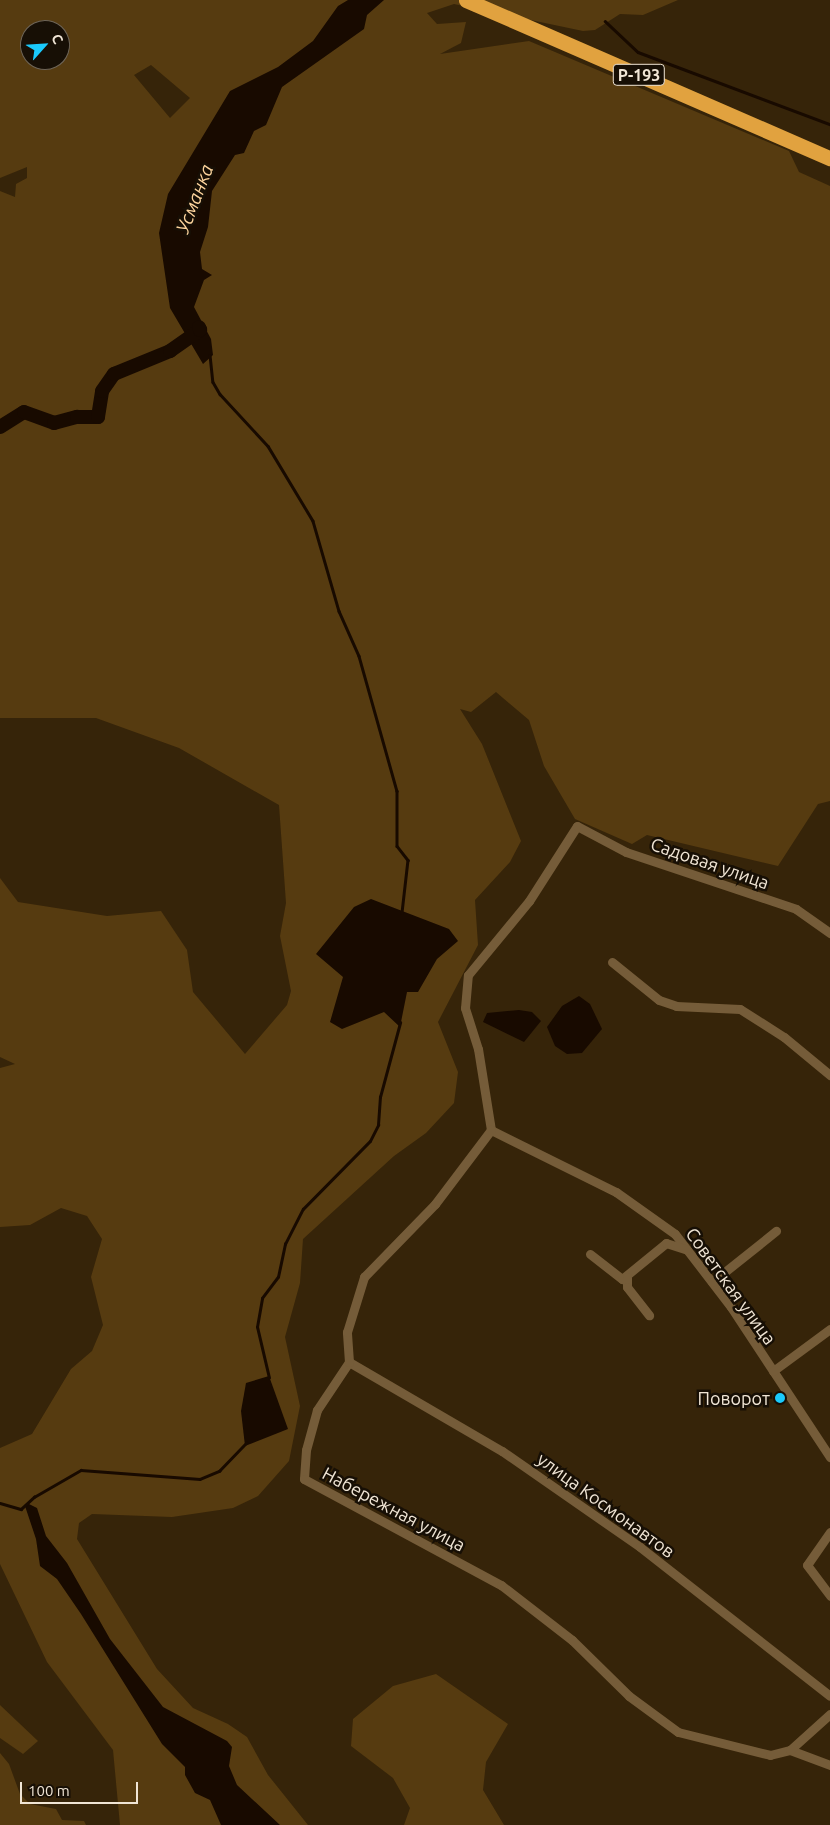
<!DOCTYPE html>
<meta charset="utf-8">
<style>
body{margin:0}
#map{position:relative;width:830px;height:1825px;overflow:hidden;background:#362409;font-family:Ubuntu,sans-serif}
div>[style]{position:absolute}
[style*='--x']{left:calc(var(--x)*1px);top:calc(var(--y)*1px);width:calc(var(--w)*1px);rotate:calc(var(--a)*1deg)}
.green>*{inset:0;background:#563b10}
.water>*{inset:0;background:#180a00}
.stream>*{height:2.5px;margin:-1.25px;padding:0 1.25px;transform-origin:1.25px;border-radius:1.25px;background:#180a00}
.river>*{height:14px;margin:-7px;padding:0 7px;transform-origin:7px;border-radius:7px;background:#180a00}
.street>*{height:9px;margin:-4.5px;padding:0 4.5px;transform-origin:4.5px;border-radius:4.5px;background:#755c39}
.highway>*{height:15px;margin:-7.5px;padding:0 7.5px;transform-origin:7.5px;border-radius:7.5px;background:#e1a23f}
.dots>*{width:14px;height:14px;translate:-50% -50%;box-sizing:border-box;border:2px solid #170f05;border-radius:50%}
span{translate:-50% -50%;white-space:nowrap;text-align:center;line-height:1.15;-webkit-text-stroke:5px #170f05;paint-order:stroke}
.shield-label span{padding:1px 4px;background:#170f05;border:1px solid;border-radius:4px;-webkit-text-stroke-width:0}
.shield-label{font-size:16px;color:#f0e5d5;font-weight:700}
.street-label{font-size:18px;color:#f0e5d5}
.poi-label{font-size:18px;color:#f0e5d5}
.right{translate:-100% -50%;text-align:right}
.water-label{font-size:19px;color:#fdd49d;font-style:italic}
.north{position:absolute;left:20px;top:20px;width:50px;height:50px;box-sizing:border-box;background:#170f05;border:1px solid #6e6558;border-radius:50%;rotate:64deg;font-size:14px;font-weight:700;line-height:20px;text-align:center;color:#f0e5d5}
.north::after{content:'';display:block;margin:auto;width:18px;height:22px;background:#1acafc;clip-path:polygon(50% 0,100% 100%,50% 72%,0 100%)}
.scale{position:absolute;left:20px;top:1782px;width:118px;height:22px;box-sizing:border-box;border:2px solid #f0e5d5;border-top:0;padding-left:6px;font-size:15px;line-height:18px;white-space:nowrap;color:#f0e5d5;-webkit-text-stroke:4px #170f05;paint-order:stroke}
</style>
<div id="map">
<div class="green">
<div style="clip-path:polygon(evenodd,0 0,678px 0,643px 15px,620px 14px,595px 30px,583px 31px,454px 4px,427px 13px,437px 24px,466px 22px,461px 43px,440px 54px,529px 41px,789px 151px,799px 172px,830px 186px,830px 801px,818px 804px,778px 866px,647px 835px,632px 844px,575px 819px,544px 766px,529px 720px,496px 692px,471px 712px,460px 709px,482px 744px,521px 841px,510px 862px,475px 900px,478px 945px,438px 1022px,458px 1072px,454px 1103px,426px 1133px,394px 1156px,303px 1239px,300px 1283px,285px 1337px,300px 1406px,289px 1461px,258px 1496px,233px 1508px,172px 1517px,92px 1514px,79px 1523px,77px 1539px,157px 1669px,193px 1708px,228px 1724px,247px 1737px,268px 1775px,308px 1825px,120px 1825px,113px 1750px,47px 1662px,0 1564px,0 1448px,32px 1434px,71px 1369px,92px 1351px,103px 1325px,91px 1277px,102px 1239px,87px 1216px,61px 1208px,30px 1225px,0 1227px,0 1068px,15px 1064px,0 1057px,0 878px,18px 902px,107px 916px,161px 911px,187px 950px,193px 992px,245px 1054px,287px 1005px,291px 991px,280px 936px,286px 903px,279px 805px,179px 748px,96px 718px,0 718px,0 191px,15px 197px,16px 184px,27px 178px,27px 167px,0 178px,0 0,30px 30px,60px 30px,60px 60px,30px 60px,30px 30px,0 0,151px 65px,190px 98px,170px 118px,134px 75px,151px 65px)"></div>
<div style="clip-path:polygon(436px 1674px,508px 1724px,486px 1762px,483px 1790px,504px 1825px,404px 1825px,410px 1808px,393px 1778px,351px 1746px,353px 1719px,393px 1686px)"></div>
<div style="clip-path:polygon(0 1705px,38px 1741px,23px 1754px,0 1738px)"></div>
<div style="clip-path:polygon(0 1753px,9px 1764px,20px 1794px,30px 1804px,56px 1809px,62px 1820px,84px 1821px,86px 1825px,0 1825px)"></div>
</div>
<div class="water">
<div style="clip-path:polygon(348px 0,384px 0,367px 15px,364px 29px,282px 87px,266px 125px,254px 131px,244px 153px,235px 155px,212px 191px,208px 227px,200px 252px,202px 269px,212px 275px,204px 280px,194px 307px,211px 339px,213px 355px,203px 364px,170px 308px,159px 233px,168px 194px,230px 91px,278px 67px,313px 41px,338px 6px)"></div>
<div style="clip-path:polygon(371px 899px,449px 929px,458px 941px,437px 959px,418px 992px,407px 992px,400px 1027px,384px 1012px,342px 1029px,330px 1022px,343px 977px,316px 954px,354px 907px)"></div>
<div style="clip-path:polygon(579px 996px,590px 1004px,602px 1029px,582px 1053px,567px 1054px,555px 1046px,547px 1027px,562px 1006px)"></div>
<div style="clip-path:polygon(519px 1010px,532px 1012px,541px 1021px,524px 1042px,483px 1022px,487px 1013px)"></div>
<div style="clip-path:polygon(269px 1376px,288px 1429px,245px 1446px,241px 1411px,246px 1383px)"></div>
<div style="clip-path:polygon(27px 1503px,37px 1508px,46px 1536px,67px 1563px,110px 1639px,163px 1707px,227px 1741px,232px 1747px,229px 1766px,237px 1785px,280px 1825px,221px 1825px,210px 1800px,195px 1793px,185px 1775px,185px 1767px,162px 1744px,81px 1614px,57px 1579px,40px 1566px,36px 1539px,25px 1506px)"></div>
</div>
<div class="stream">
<div style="--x:605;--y:21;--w:45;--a:43.2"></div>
<div style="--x:638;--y:52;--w:205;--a:20.6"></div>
<div style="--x:210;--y:355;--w:27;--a:84"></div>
<div style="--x:213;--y:382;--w:14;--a:60"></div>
<div style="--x:220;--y:394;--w:71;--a:47.3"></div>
<div style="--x:268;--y:446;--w:87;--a:59"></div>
<div style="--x:313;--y:521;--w:94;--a:73.9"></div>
<div style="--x:339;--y:611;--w:49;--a:66"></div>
<div style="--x:359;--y:656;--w:140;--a:74.3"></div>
<div style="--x:397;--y:791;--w:55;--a:90"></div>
<div style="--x:397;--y:846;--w:18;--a:52"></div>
<div style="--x:408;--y:860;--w:53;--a:96.5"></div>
<div style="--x:269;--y:1378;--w:52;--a:-103.2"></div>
<div style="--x:257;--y:1327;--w:29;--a:-80"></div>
<div style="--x:262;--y:1298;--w:26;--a:-53"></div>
<div style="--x:278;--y:1277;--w:34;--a:-78"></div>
<div style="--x:285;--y:1244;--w:39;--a:-63"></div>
<div style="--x:303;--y:1209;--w:95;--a:-45.4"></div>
<div style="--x:370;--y:1141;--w:18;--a:-63"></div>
<div style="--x:378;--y:1125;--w:28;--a:-86"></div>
<div style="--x:380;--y:1097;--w:77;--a:-74.9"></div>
<div style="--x:0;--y:1503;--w:22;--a:16"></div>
<div style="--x:21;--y:1509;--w:18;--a:-43"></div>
<div style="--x:34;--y:1497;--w:54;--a:-29.9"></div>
<div style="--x:81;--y:1470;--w:119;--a:4.3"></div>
<div style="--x:200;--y:1479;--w:21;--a:-23"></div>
<div style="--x:219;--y:1471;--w:39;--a:-46"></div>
</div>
<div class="river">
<div style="--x:0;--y:427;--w:28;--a:-32"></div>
<div style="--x:24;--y:412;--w:32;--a:20"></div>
<div style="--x:54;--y:423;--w:24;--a:-15"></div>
<div style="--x:77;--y:417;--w:21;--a:0"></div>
<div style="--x:98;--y:417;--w:26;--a:-81"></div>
<div style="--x:102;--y:391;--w:21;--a:-55"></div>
<div style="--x:114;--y:374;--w:61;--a:-22.3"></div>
<div style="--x:170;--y:351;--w:37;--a:-35"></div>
<div style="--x:200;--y:330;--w:3;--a:-108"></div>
</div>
<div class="street">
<div style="--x:612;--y:962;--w:60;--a:39"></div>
<div style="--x:659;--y:1000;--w:18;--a:19"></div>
<div style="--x:676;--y:1006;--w:64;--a:2.7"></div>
<div style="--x:740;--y:1009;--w:52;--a:32.5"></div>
<div style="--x:784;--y:1037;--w:60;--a:39.6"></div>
<div style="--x:491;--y:1130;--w:82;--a:-99.1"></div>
<div style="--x:478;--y:1049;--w:43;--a:-107.6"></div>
<div style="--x:465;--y:1008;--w:33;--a:-85"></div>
<div style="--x:468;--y:975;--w:96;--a:-50.5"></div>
<div style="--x:529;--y:901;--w:89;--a:-57.4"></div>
<div style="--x:577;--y:826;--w:55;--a:28"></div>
<div style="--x:626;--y:852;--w:179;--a:18.5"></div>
<div style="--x:796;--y:909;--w:42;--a:35.2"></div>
<div style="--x:491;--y:1130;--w:140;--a:26.4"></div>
<div style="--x:616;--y:1192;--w:72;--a:35.4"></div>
<div style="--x:675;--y:1234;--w:92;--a:52.5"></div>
<div style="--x:731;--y:1307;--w:180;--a:56.6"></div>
<div style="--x:590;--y:1254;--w:41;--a:38"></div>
<div style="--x:622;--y:1279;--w:57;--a:-39.3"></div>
<div style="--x:666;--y:1243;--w:22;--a:18"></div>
<div style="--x:627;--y:1277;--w:10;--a:90"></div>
<div style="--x:627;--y:1287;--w:36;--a:52"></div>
<div style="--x:712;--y:1282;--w:82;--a:-38.6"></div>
<div style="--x:349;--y:1362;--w:58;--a:123.7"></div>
<div style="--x:317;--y:1410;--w:41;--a:105.4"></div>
<div style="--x:306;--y:1450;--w:29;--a:94"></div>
<div style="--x:304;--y:1479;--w:224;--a:28.3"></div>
<div style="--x:501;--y:1585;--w:90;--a:37.8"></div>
<div style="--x:572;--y:1640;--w:80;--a:44.5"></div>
<div style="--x:629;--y:1696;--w:61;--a:36.3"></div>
<div style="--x:678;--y:1732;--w:95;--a:14"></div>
<div style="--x:770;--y:1755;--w:21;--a:-14"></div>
<div style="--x:790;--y:1750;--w:43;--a:20.6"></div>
<div style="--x:349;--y:1362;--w:177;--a:30.2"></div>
<div style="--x:502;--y:1451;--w:168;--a:34.8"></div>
<div style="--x:640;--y:1547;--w:241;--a:38.1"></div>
<div style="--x:349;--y:1362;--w:30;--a:-94"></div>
<div style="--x:347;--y:1332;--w:58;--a:-72.8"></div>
<div style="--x:364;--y:1277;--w:102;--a:-45.8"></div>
<div style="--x:435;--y:1204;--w:93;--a:-52.9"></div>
<div style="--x:773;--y:1371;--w:71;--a:-36.4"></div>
<div style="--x:830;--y:1532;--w:40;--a:124.9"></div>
<div style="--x:807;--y:1565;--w:39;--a:53"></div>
<div style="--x:790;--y:1750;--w:54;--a:-42"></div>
</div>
<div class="highway">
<div style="--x:466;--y:0;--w:397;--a:23.5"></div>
</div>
<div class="dots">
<div style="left:780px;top:1398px;background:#1acafc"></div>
</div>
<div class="shield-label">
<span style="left:639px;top:75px">Р-193</span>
</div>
<div class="street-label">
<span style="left:710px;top:863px;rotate:19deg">Садовая улица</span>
<span style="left:731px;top:1286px;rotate:54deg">Советская улица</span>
<span style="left:606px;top:1505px;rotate:36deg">улица Космонавтов</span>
<span style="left:394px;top:1509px;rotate:28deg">Набережная улица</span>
</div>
<div class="poi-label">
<span class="right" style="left:770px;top:1398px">Поворот</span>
</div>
<div class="water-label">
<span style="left:195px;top:199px;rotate:-69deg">Усманка</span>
</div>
<div class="north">С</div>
<div class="scale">100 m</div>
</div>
